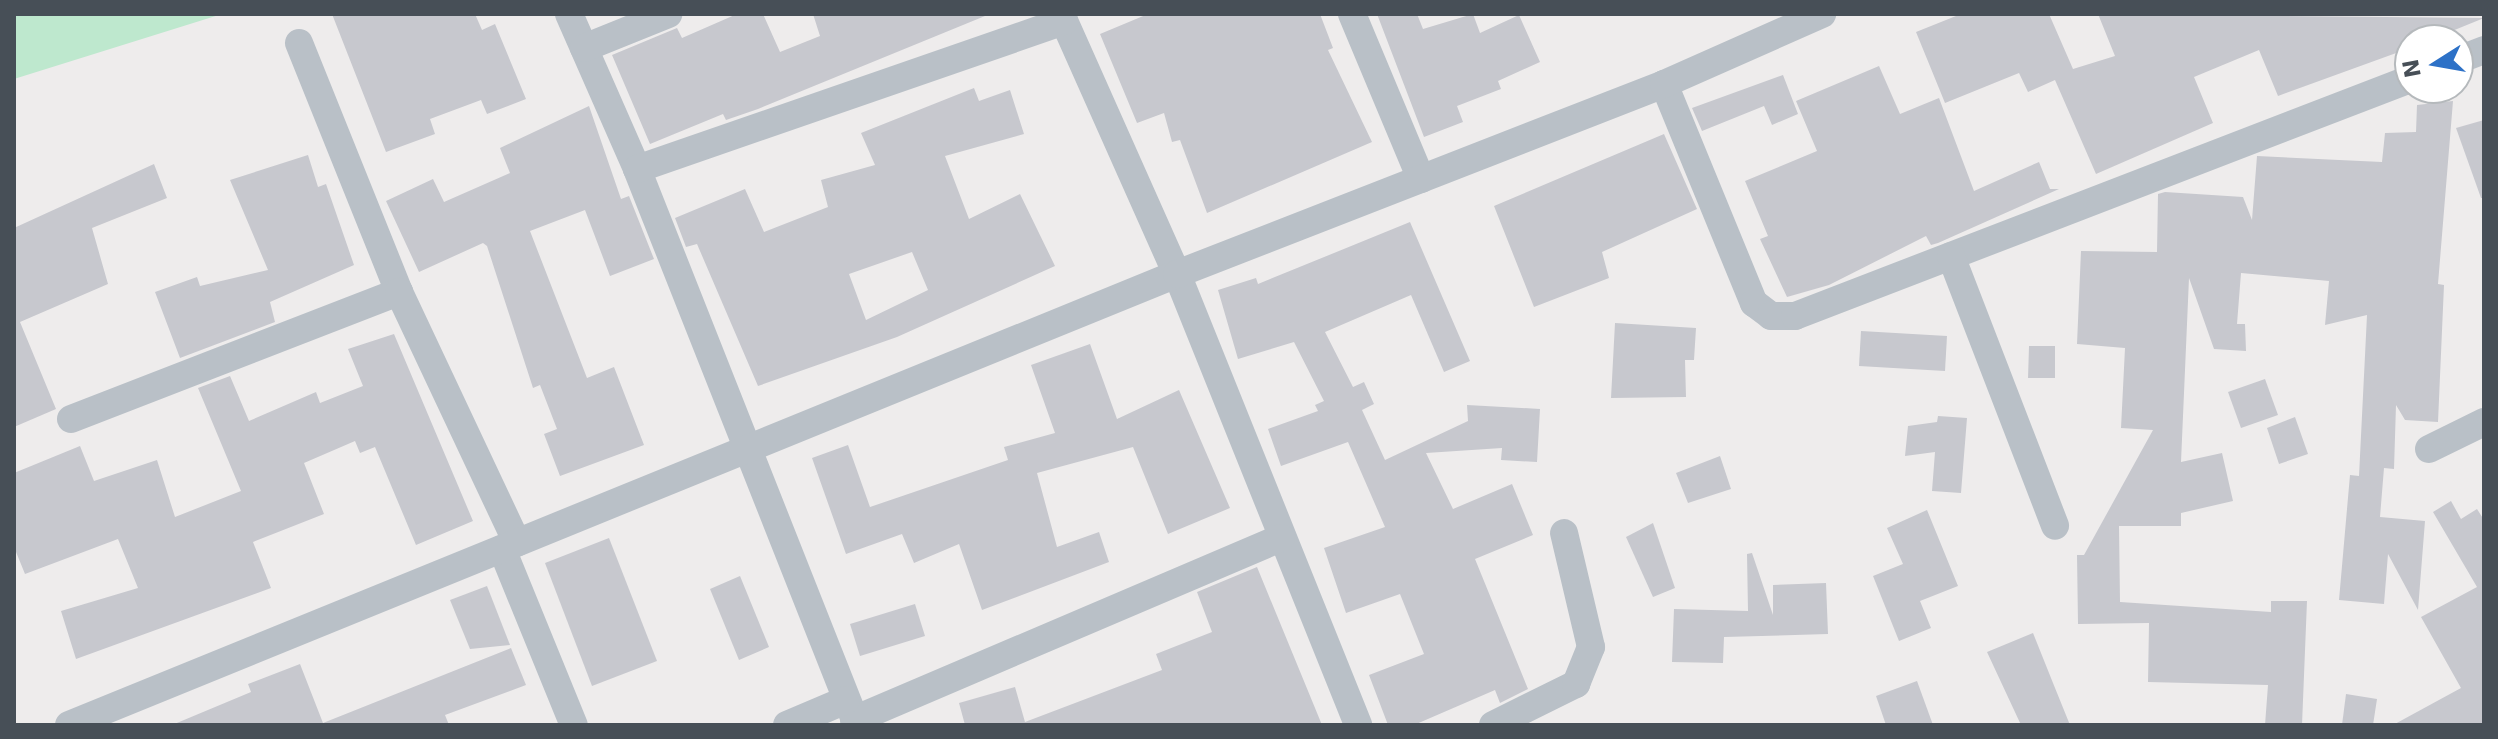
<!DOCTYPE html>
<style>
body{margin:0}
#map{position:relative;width:2498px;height:739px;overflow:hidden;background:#eeecec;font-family:"DejaVu Sans",sans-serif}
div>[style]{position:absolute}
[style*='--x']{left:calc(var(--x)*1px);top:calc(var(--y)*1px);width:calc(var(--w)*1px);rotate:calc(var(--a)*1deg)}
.green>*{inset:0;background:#bee8ce}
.building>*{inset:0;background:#c7c8ce}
.street>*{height:28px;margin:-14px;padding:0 14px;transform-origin:14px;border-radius:14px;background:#b9c0c7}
span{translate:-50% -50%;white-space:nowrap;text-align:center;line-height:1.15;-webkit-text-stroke:6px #fff;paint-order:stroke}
.frame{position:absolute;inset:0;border:16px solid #474f57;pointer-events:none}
.north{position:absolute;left:2394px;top:24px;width:80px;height:80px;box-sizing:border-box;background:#fff;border:2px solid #b5b9bc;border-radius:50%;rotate:259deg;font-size:22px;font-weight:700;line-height:32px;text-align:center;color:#474f57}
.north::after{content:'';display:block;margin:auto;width:28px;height:36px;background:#2d71c7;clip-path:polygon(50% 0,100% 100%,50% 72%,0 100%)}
</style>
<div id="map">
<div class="green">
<div style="clip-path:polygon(14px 14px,222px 14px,14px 79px)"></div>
</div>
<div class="building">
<div style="clip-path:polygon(332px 14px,475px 14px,482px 30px,495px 24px,526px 99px,487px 114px,481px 100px,430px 119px,435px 134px,386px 152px)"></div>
<div style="clip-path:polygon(737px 14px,763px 14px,780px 52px,820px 36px,813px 14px,985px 16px,758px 109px,726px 120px,723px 114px,650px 144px,612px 55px,677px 28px,682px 38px)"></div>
<div style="clip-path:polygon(1148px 14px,1320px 14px,1333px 48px,1328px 50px,1372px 142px,1207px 213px,1180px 140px,1172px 142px,1164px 113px,1137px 123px,1100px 34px)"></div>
<div style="clip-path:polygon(1377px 14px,1417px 14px,1423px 29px,1473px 14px,1480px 33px,1519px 15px,1540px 62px,1498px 81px,1501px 89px,1457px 106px,1463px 122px,1424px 137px)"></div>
<div style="clip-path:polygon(1961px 14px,2049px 14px,2073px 69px,2115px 56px,2098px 14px,2484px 18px,2430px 40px,2410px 40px,2410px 48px,2278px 96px,2259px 50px,2194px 77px,2213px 123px,2096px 174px,2055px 80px,2028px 92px,2019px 73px,1945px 103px,1916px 32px)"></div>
<div style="clip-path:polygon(1879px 66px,1900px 114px,1939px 98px,1974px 191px,2039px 162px,2050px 189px,2059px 189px,1938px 243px,1931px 245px,1926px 236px,1829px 285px,1787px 297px,1760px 239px,1768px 236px,1745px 181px,1817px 151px,1796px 101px)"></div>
<div style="clip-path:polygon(1783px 75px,1798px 114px,1772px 125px,1764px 106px,1702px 131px,1692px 108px)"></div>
<div style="clip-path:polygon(evenodd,974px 88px,979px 101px,1010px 90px,1024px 134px,945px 156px,969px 219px,1020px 194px,1055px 266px,897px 337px,758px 386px,697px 244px,686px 247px,675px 218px,745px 189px,764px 232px,828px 207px,821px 180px,875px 165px,861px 133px,974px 88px,912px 252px,928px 290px,866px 320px,849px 274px,912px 252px)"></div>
<div style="clip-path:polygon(2453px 101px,2438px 284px,2444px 285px,2438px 422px,2405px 420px,2396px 405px,2394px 469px,2384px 468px,2380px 517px,2425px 521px,2418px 610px,2388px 554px,2384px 604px,2339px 600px,2350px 475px,2359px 476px,2367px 315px,2325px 325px,2329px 281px,2241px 273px,2237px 324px,2245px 324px,2246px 351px,2214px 349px,2189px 278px,2181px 462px,2222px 453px,2233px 501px,2181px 513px,2181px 526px,2119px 526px,2120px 602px,2271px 612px,2271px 601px,2307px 601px,2302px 725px,2265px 725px,2268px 685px,2148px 682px,2149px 623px,2078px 624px,2077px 555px,2084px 555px,2153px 430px,2121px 428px,2125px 348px,2077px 344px,2081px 251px,2157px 252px,2158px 194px,2165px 192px,2243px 197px,2252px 220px,2257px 156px,2382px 162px,2385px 133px,2416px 132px,2417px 105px)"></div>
<div style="clip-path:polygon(589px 106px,621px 199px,629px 196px,654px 259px,610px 276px,585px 210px,530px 231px,587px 378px,614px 367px,644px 445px,560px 476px,544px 434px,557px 429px,540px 385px,533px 388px,487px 246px,483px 243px,419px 272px,386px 201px,433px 179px,444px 202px,510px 173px,500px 148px)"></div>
<div style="clip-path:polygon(2484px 120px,2484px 198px,2481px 198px,2456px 128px)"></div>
<div style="clip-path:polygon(1664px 134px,1697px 209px,1602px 252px,1609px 278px,1534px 307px,1494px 206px)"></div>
<div style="clip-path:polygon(308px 155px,318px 187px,326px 184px,354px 265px,270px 302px,275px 322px,180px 358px,155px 292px,197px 277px,200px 286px,268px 270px,230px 180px)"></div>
<div style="clip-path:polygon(154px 164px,167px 198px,92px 228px,108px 284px,20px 322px,56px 409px,14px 427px,14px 228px)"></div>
<div style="clip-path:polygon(1410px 222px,1470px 361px,1444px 372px,1411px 295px,1325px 332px,1353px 387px,1364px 382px,1374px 404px,1362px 410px,1385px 460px,1468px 421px,1467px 405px,1540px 409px,1537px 462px,1501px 460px,1502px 448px,1426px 453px,1453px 509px,1512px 484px,1533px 535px,1475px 559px,1528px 689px,1500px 703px,1495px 690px,1414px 725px,1388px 725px,1369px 675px,1424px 654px,1400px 594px,1346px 613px,1324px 548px,1385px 527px,1348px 442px,1281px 466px,1268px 429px,1318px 411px,1315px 405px,1324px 401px,1294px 342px,1238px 359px,1218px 290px,1256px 278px,1258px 284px)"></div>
<div style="clip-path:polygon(1615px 323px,1696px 328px,1694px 360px,1685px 360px,1686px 397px,1611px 398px)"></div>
<div style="clip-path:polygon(1861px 331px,1947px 336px,1945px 371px,1859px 366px)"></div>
<div style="clip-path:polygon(394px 334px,473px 521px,416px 545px,375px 447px,360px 453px,355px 441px,304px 463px,324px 514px,253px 542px,271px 588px,76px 659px,61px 611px,138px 588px,118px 539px,25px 574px,14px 547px,14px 473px,80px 446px,94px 481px,157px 460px,175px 517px,241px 491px,198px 388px,230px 376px,249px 421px,316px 392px,320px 403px,363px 386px,348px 349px)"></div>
<div style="clip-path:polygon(1090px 344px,1117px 419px,1179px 390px,1230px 508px,1168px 534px,1133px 447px,1037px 473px,1057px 547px,1099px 532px,1109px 562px,982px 610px,959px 544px,914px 563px,902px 534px,846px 554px,812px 458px,848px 445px,870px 507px,1008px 460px,1004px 447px,1055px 433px,1031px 365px)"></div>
<div style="clip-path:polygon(2029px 346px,2055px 346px,2055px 378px,2028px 378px)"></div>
<div style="clip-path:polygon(2265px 379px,2278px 415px,2241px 428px,2228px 392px)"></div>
<div style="clip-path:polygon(1938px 416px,1967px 418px,1961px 493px,1932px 491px,1935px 452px,1905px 456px,1908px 426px,1937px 422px)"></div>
<div style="clip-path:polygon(2295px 417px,2308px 454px,2279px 464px,2267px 428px)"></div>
<div style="clip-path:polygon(1720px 456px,1731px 489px,1688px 503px,1676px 473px)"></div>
<div style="clip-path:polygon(2451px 501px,2461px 519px,2477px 509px,2484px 520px,2484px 725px,2393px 725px,2461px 688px,2421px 617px,2477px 587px,2433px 512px)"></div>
<div style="clip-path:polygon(1927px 510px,1958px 586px,1920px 601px,1931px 628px,1899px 641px,1873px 576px,1903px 564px,1887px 528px)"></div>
<div style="clip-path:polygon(1653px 523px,1675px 588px,1653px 597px,1626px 537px)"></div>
<div style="clip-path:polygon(609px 538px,657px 661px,592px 686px,545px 563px)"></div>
<div style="clip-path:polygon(1752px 553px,1773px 615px,1773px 585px,1826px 583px,1828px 634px,1724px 637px,1723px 663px,1672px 662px,1674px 609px,1748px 611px,1747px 554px)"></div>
<div style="clip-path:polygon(1257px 567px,1322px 725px,965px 725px,959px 703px,1015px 687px,1025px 722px,1162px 670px,1156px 654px,1212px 632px,1197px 592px)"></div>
<div style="clip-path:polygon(740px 576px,769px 647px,739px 660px,710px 589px)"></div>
<div style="clip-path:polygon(487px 586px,510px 645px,470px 649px,450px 600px)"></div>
<div style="clip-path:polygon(915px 604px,925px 636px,860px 656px,850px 624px)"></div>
<div style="clip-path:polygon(2033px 633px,2053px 683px,2070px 725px,2021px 725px,1987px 652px)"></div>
<div style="clip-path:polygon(511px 648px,526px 685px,445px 715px,449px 725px,172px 725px,251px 692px,248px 684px,300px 664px,323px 723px)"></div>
<div style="clip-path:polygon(1917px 681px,1933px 725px,1886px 725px,1876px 696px)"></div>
<div style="clip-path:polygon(2346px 694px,2377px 699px,2373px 725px,2342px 725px)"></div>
</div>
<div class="street">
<div style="--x:569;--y:14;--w:169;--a:66.3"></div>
<div style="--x:637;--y:169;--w:598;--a:68.41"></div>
<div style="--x:1061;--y:14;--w:285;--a:66"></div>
<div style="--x:1177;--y:274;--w:486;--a:68.1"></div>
<div style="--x:1352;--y:14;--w:179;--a:67.3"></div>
<div style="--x:299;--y:43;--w:268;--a:68.1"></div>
<div style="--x:584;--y:48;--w:91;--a:-22"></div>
<div style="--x:2458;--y:60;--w:28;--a:-21"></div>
<div style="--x:1664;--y:84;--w:237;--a:67.7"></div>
<div style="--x:1754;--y:303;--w:21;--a:37"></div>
<div style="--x:1771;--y:316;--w:24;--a:0"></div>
<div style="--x:1795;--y:316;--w:659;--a:-21.07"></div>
<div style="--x:637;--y:169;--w:452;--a:-19.1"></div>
<div style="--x:1951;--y:256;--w:289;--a:68.9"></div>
<div style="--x:71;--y:419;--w:352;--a:-21.2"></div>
<div style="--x:399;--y:292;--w:277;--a:64.8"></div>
<div style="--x:2429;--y:449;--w:61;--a:-26.1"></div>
<div style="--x:502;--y:549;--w:190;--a:67.8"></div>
<div style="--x:854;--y:720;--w:464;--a:-23.1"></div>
<div style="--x:69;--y:725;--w:1196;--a:-22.15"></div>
<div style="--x:1177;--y:274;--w:523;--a:-21.31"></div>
<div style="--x:1664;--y:84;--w:173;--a:-23.9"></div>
<div style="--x:787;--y:725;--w:64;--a:-23"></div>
<div style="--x:1493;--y:725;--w:93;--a:-26.3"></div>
<div style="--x:1576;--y:684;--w:40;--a:-68"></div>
<div style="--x:1591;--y:647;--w:117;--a:-103.3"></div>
</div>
<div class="frame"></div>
<div class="north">N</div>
</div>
